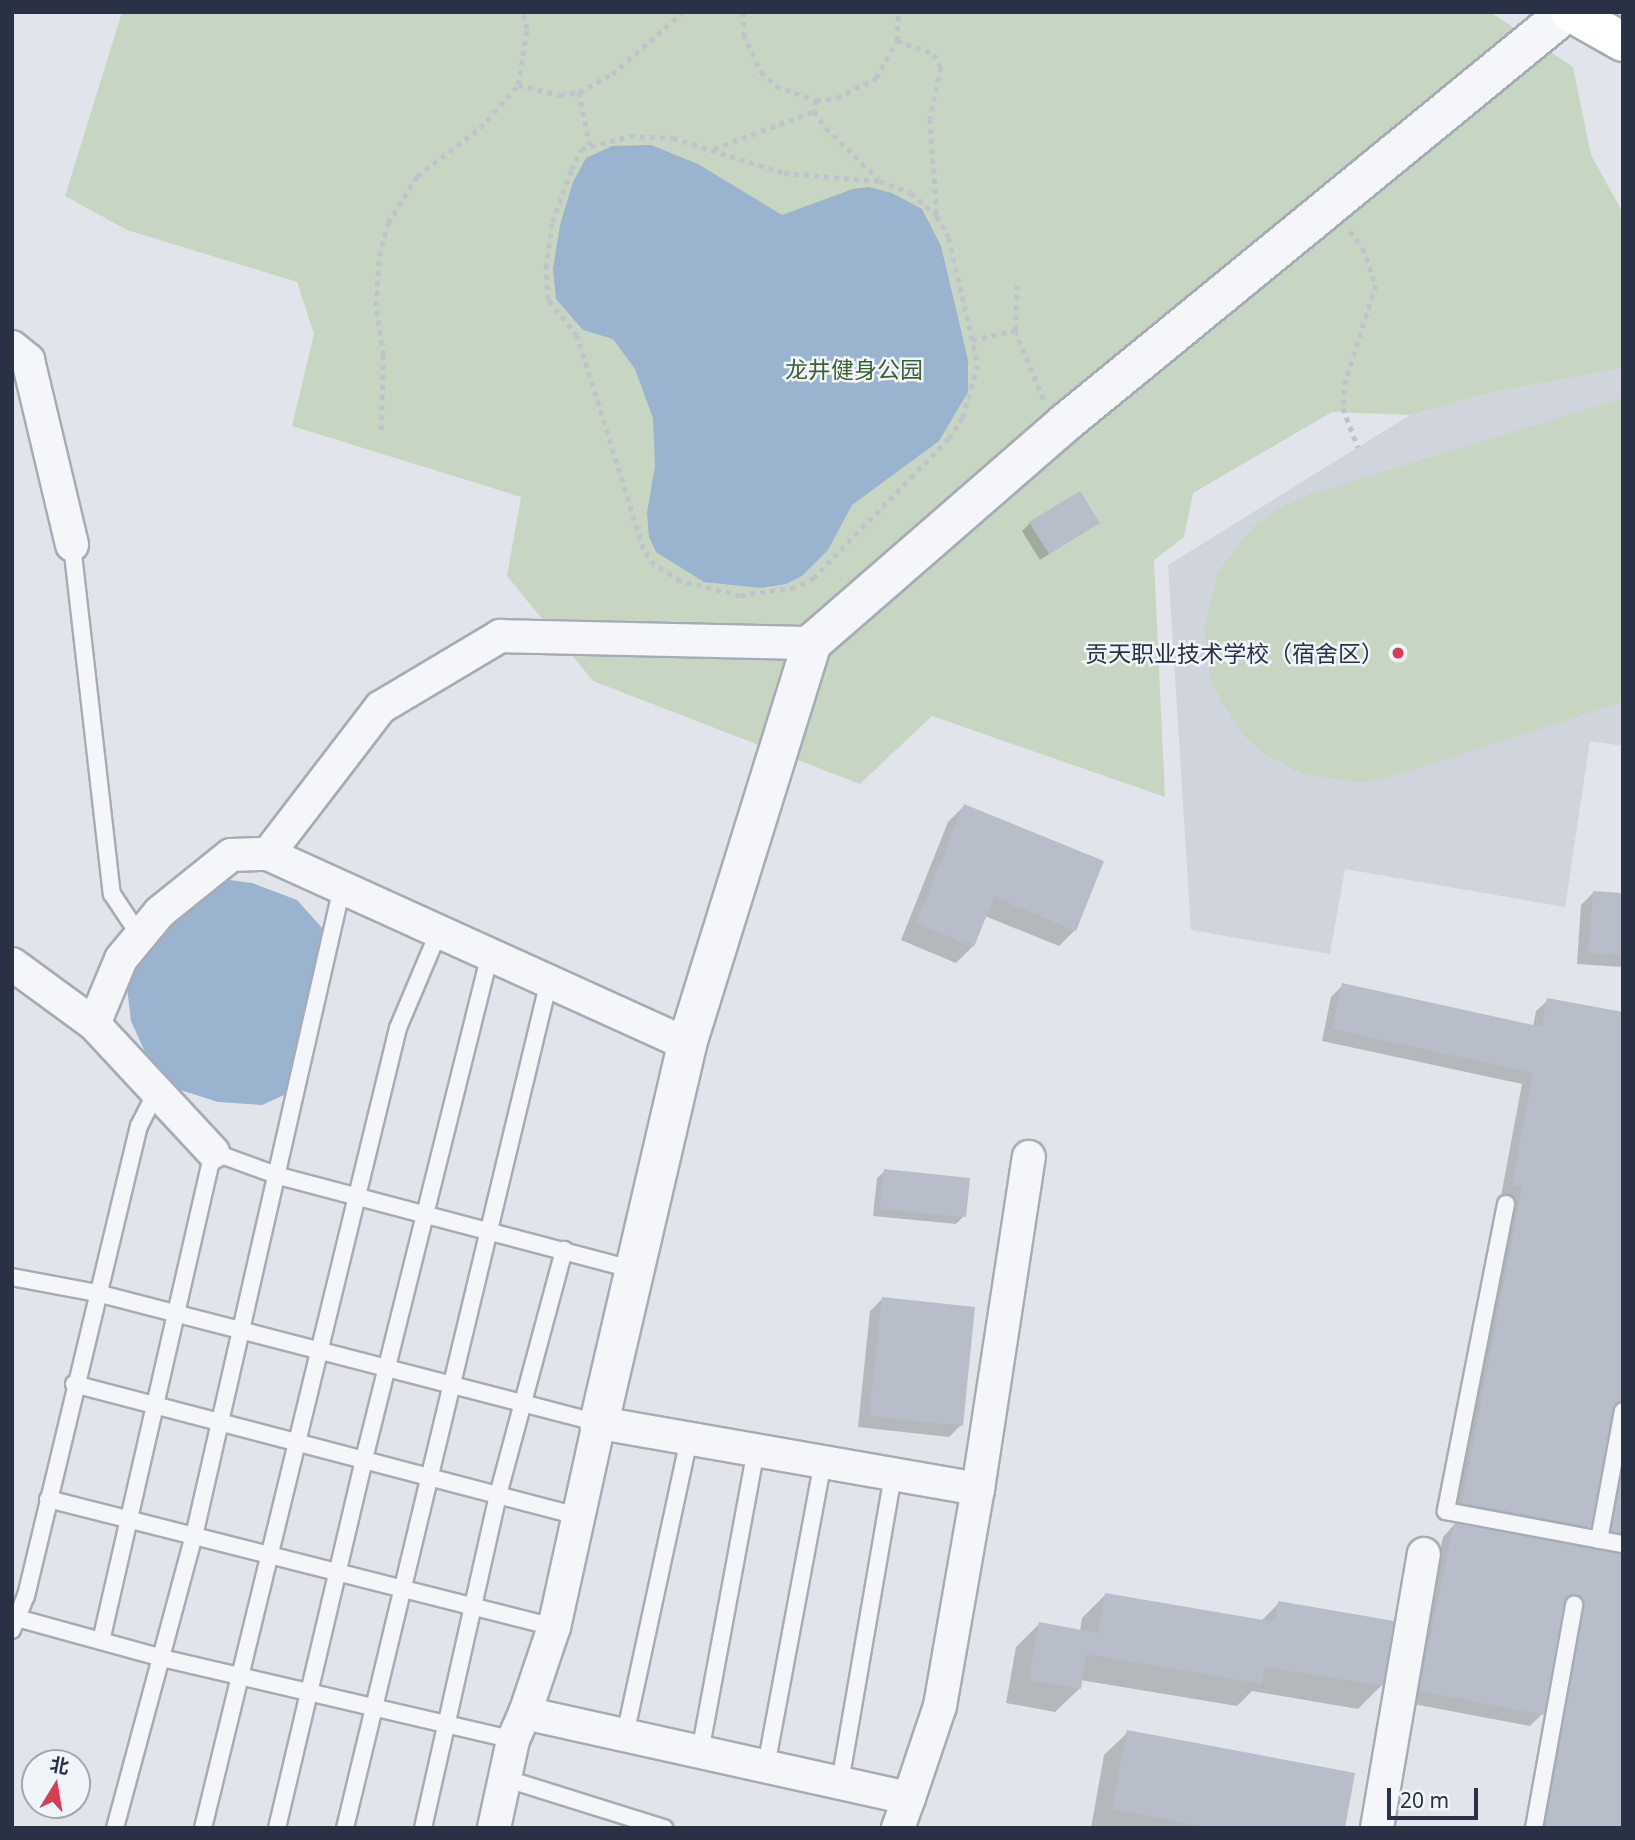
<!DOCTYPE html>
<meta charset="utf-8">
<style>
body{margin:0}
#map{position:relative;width:1635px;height:1840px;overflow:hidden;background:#e1e5eb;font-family:"Noto Sans","Noto Sans SC",sans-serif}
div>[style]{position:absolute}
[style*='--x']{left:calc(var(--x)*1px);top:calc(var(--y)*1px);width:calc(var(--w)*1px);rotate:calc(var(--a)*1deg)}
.built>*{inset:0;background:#cfd4dd}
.green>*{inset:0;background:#c7d6c2}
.water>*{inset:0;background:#9ab3ce}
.shadow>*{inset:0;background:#0003}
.building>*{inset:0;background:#b8bec9}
.path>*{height:4.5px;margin-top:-2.25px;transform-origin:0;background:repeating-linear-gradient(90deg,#c0c3ca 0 5px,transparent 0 10px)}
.roads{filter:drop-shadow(2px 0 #a6acb6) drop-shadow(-2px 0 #a6acb6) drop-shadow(0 2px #a6acb6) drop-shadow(0 -2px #a6acb6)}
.service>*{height:16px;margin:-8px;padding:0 8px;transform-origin:8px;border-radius:8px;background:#f5f6f9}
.minor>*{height:32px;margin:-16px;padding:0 16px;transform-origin:16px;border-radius:16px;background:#f5f6f9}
.tertiary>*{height:38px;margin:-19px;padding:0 19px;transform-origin:19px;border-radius:19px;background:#f5f6f9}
.primary>*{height:38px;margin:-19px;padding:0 19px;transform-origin:19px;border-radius:19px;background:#fff}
.dots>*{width:19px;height:19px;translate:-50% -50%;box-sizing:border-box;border:4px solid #f1f4f8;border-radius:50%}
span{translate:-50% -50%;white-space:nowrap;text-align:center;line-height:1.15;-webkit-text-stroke:5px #f1f4f8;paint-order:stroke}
.park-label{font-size:23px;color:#3d6134}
.poi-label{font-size:23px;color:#283244}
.right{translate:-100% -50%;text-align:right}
.frame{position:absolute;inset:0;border:14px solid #283244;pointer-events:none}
.north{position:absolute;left:21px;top:1749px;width:70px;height:70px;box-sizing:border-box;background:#f1f4f8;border:2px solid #a1a6b0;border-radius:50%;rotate:11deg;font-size:19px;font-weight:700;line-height:28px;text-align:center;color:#283244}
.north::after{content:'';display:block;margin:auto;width:24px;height:32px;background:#d93d55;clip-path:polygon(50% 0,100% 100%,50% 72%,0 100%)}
.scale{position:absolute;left:1387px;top:1788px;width:91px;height:32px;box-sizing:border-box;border:4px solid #283244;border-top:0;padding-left:9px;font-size:21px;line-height:24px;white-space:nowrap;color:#283244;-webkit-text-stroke:5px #f1f4f8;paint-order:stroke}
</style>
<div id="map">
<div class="built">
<div style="clip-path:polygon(1623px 368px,1623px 746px,1590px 741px,1565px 907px,1345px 869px,1330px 954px,1191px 930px,1168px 565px,1410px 415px,1494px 392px)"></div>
</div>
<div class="green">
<div style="clip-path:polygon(122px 12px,1490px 12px,1573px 67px,1591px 155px,1623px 213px,1623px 368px,1494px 392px,1410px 415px,1332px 412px,1193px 493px,1184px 537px,1154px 560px,1165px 797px,932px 716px,860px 784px,593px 681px,507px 576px,521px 497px,292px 426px,314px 334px,297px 282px,127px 230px,65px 196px)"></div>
<div style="clip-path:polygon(1623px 398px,1623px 702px,1387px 778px,1359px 782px,1302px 774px,1263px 753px,1242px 734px,1212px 684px,1204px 628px,1218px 572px,1253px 526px,1279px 508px,1311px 494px)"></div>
</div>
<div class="water">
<div style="clip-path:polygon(651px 145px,698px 164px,782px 215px,853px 189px,869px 187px,892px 193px,922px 209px,941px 246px,968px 360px,968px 392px,939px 441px,852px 505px,828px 550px,802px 576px,786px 584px,761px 588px,704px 582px,656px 552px,649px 537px,647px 513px,655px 466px,653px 418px,635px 369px,613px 339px,583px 330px,556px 299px,553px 269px,560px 225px,573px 182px,586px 158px,612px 146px)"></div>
<div style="clip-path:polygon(223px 879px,252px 883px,297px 900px,324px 930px,293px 1091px,262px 1105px,218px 1102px,174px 1088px,145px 1052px,131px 1021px,126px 980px,142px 944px)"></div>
</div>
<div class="shadow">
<div style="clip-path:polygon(1030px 523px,1097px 523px,1040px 560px,1022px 531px)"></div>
<div style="clip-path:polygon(964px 806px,1075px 930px,1059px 946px,985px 916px,972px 947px,956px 963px,901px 940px,948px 822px)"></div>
<div style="clip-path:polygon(1593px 893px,1623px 895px,1623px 967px,1577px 964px,1581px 905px)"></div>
<div style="clip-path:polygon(1343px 985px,1533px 1027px,1536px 1011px,1548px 1000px,1623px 1014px,1623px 1828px,1534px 1828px,1573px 1619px,1564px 1605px,1542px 1714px,1530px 1726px,1408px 1703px,1443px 1537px,1454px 1525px,1621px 1554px,1619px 1548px,1601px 1543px,1622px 1420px,1611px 1410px,1589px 1526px,1577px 1538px,1452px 1515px,1512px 1199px,1501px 1196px,1522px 1084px,1322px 1041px,1331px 997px)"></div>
<div style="clip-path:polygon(885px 1171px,964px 1216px,956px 1224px,873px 1216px,877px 1178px)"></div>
<div style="clip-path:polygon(882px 1299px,961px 1425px,949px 1437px,858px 1427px,870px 1311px)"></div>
<div style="clip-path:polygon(1106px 1594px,1261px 1621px,1279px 1603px,1381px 1686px,1358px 1709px,1252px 1691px,1237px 1706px,1080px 1680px,1079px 1689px,1055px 1712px,1006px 1703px,1016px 1647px,1039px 1624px,1080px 1631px,1082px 1618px)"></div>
<div style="clip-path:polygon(1128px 1732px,1343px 1828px,1091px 1828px,1104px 1755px)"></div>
</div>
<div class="building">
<div style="clip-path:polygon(1080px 491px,1100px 523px,1049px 554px,1029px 522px)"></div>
<div style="clip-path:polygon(964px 804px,1104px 861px,1076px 931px,994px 897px,974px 947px,916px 924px)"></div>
<div style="clip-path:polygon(1593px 891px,1623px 893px,1623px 955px,1588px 953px)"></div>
<div style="clip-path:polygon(1342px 983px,1542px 1027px,1547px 998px,1623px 1012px,1623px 1401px,1613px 1409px,1591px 1527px,1462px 1503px,1522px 1187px,1512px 1185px,1533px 1073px,1332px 1029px)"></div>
<div style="clip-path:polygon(884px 1169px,970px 1178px,966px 1217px,880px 1209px)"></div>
<div style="clip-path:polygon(882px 1297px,975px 1307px,963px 1426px,869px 1416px)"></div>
<div style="clip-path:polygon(1623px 1470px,1623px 1533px,1611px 1531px)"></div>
<div style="clip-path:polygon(1454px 1523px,1623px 1554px,1623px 1828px,1545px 1828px,1584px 1607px,1580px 1597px,1570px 1595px,1564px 1603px,1544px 1715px,1419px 1691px)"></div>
<div style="clip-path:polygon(1105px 1593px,1275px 1622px,1278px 1601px,1394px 1621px,1383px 1686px,1265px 1667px,1262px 1684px,1086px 1654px,1081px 1689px,1029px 1680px,1039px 1622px,1098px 1633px)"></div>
<div style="clip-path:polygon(1127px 1730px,1355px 1773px,1345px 1828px,1213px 1828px,1112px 1809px)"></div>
</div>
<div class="path">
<div style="--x:743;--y:12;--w:22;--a:87"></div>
<div style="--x:744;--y:34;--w:42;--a:65.9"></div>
<div style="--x:761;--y:72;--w:21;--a:43"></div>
<div style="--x:776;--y:86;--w:42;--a:19.3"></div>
<div style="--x:816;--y:100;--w:21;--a:-5"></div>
<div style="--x:837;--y:98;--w:44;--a:-27.1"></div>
<div style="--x:876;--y:78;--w:43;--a:-60.4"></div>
<div style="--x:897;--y:41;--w:29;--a:-88"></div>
<div style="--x:897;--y:41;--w:39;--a:19"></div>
<div style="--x:934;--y:54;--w:15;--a:62"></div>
<div style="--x:941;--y:67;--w:53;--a:101.9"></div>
<div style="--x:930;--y:119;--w:95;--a:85.8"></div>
<div style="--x:518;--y:85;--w:43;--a:13.4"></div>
<div style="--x:560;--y:95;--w:19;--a:-9"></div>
<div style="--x:579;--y:92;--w:38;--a:-29"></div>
<div style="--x:612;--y:74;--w:94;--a:-41.1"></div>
<div style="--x:579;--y:92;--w:54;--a:78.3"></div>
<div style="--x:816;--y:100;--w:11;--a:100"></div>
<div style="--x:814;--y:111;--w:21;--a:55"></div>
<div style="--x:826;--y:128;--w:74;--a:44.5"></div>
<div style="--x:630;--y:136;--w:43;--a:2.7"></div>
<div style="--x:673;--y:138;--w:116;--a:17.5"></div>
<div style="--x:784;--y:173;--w:96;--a:4.8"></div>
<div style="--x:880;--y:181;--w:33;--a:21"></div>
<div style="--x:911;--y:193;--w:35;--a:41"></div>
<div style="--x:937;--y:216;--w:25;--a:61"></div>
<div style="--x:949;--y:238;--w:130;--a:77.1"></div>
<div style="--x:978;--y:365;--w:55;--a:105.8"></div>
<div style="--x:963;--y:418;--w:25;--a:124"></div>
<div style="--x:949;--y:439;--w:194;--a:134.2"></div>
<div style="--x:814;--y:578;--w:21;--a:152"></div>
<div style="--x:795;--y:588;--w:56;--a:171.7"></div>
<div style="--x:740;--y:596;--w:62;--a:-166"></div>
<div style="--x:680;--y:581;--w:31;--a:-148"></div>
<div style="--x:654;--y:565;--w:19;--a:-125"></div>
<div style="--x:643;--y:549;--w:223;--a:-107.2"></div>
<div style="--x:577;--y:336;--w:46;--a:-128.9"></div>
<div style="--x:548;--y:300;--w:32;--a:-94"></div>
<div style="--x:546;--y:268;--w:46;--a:-82.6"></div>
<div style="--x:552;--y:222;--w:55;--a:-69.9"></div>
<div style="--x:571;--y:170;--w:23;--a:-65"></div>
<div style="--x:581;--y:149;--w:51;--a:-14.9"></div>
<div style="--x:714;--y:149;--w:107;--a:-20.8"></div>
<div style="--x:1350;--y:231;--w:21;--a:53"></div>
<div style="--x:1363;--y:248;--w:39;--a:71"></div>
<div style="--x:1376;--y:285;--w:100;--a:107.5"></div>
<div style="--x:1346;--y:380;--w:28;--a:96"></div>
<div style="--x:1343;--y:408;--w:42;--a:69"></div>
<div style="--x:1015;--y:330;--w:76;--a:67.5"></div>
<div style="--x:972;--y:340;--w:44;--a:-13.1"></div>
<div style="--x:1015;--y:330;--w:45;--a:-87.5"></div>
<div style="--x:381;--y:430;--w:75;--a:-88.5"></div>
<div style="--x:383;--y:355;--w:49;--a:-98.1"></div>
<div style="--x:376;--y:306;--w:50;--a:-86.6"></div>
<div style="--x:379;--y:256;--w:34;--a:-75"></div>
<div style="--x:388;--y:223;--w:55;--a:-58.3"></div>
<div style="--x:417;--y:176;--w:79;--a:-37.3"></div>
<div style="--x:480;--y:128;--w:57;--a:-48.5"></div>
<div style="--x:518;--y:85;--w:57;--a:-80.9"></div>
<div style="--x:527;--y:29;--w:17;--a:-103"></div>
</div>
<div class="roads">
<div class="service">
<div style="--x:72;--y:545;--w:351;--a:83.5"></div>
<div style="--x:112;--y:894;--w:50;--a:56.3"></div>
<div style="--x:1506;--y:1204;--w:313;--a:101.1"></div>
<div style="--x:1446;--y:1511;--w:180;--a:10.6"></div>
<div style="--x:12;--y:1277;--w:86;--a:10.7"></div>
<div style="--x:97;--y:1293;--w:519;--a:14.52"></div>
<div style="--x:74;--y:1384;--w:521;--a:14.68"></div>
<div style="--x:48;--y:1499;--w:522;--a:14.2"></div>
<div style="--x:1599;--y:1540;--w:131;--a:-79.5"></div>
<div style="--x:17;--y:1618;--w:150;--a:15.4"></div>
<div style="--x:162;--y:1658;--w:360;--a:13.1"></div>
<div style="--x:12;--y:1630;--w:37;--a:-68"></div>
<div style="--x:26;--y:1596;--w:483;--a:-76.5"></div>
<div style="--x:139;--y:1126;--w:39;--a:-63"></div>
<div style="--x:101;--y:1641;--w:502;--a:-77.1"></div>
<div style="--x:213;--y:1152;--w:70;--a:20"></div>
<div style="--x:279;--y:1176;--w:368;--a:14.8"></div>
<div style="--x:625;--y:1735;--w:303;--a:-77.8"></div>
<div style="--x:700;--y:1752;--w:306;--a:-79.5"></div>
<div style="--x:766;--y:1766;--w:309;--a:-79.4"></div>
<div style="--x:504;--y:1778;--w:168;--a:17.4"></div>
<div style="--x:840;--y:1782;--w:313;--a:-80.2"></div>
<div style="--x:115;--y:1828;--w:302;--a:-74.9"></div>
<div style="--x:194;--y:1536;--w:666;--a:-77.15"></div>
<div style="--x:203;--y:1828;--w:823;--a:-76.3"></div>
<div style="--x:398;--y:1028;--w:105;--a:-67.1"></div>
<div style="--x:277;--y:1828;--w:379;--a:-76.7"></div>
<div style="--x:364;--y:1459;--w:520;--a:-75.99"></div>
<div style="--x:345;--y:1828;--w:871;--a:-76.46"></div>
<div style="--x:423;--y:1828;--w:341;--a:-77.3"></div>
<div style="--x:498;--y:1495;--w:254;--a:-74.9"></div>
<div style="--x:1534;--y:1828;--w:227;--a:-79.8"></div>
</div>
<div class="minor">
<div style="--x:12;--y:347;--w:21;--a:39"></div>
<div style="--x:28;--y:360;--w:190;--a:76.6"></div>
<div style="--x:268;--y:854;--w:460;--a:24.4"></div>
<div style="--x:12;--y:964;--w:102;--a:36.2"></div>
<div style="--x:94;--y:1024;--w:70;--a:-67.4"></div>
<div style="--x:121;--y:959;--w:61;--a:-50.3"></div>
<div style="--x:160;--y:912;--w:91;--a:-38.8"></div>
<div style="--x:231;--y:855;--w:37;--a:-2"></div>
<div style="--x:268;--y:854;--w:185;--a:-52.5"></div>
<div style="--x:381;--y:707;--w:139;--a:-30.8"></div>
<div style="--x:500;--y:636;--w:312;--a:1.3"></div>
<div style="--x:94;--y:1024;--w:175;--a:47.1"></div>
<div style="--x:978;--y:1489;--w:336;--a:-81.3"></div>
<div style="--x:494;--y:1828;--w:90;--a:-77.8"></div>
<div style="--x:513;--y:1740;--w:30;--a:-66"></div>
<div style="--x:898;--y:1828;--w:32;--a:-70"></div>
<div style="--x:909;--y:1798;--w:97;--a:-71.4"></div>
<div style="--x:940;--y:1706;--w:220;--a:-80.1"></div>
<div style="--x:978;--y:1489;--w:385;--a:-170.1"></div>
<div style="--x:599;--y:1423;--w:209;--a:102.4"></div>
<div style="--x:554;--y:1627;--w:91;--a:108.6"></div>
<div style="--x:525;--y:1713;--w:393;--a:12.5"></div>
<div style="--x:1377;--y:1828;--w:278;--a:-80.3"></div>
</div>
<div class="tertiary">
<div style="--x:599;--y:1423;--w:389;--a:-76.9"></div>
<div style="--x:687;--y:1044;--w:420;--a:-72.7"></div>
<div style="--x:812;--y:643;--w:335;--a:-41"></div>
<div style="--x:1065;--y:423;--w:649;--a:-39.31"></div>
</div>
<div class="primary">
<div style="--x:1570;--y:12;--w:61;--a:29.5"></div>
</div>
</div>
<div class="dots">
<div style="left:1398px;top:653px;background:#d93d55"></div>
</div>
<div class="park-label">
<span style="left:854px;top:369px">龙井健身公园</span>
</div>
<div class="poi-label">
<span class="right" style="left:1384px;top:653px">贡天职业技术学校（宿舍区）</span>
</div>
<div class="frame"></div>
<div class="north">北</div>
<div class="scale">20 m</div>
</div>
